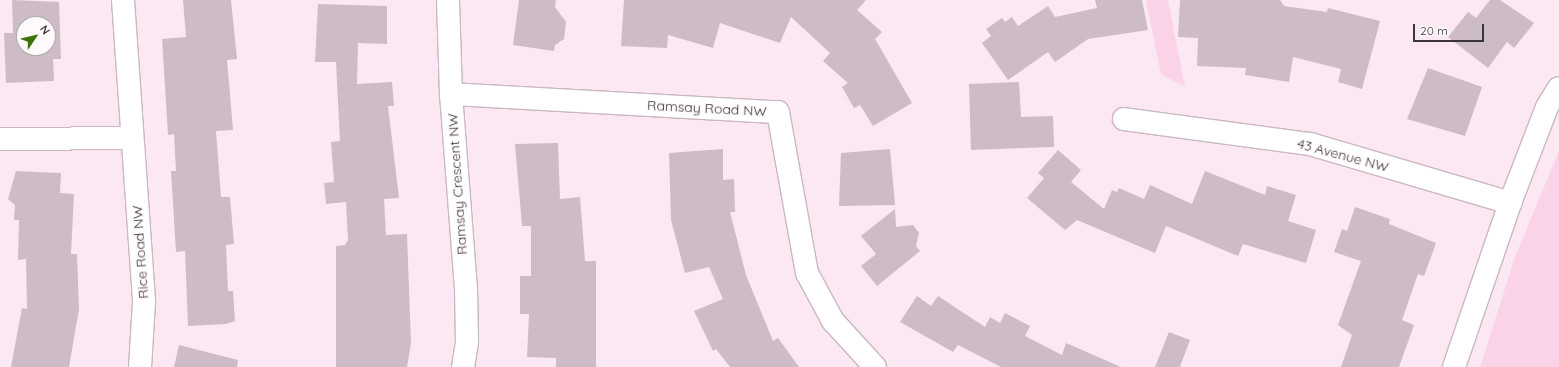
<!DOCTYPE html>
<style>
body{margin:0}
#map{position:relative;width:1559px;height:367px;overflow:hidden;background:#fbe8f2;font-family:Quicksand,sans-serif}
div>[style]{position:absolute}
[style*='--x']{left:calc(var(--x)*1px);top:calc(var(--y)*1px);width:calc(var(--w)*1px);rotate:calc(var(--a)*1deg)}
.green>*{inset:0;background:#fbd3e8}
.building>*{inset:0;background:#cdbbc5}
.roads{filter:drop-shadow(1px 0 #cab7c1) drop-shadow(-1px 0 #cab7c1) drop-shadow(0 1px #cab7c1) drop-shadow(0 -1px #cab7c1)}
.minor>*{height:22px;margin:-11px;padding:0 11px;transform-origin:11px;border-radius:11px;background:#fff}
span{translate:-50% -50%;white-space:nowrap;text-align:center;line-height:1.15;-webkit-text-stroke:3px #fefafc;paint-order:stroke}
.street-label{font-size:14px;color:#3b3438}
.north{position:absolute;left:16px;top:16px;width:40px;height:40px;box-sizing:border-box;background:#fefafc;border:1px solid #b0abae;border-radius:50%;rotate:55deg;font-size:11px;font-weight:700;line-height:16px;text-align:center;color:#3b3438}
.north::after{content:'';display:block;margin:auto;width:14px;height:18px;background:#3b7200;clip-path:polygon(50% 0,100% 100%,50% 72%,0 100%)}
.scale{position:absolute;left:1413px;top:24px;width:71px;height:18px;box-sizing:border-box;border:2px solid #3b3438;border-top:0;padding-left:5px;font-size:12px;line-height:14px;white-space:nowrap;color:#3b3438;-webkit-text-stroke:3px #fefafc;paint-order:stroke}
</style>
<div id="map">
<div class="green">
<div style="clip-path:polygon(1146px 0,1168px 0,1185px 87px,1161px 74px)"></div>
<div style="clip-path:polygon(1559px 151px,1559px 367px,1480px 367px,1515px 257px)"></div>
</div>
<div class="building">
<div style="clip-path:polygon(evenodd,12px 0,59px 2px,61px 59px,53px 59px,54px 81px,6px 83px,4px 33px,13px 33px,12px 0,24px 24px,48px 24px,48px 48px,24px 48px,24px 24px)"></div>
<div style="clip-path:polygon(183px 0,231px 0,237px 59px,227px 60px,233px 130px,216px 131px,221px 197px,230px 197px,234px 244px,226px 245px,228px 291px,233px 291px,235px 321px,226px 324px,188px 326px,185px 251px,176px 252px,171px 171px,176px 171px,174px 134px,168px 135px,162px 39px,186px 37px)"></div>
<div style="clip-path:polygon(519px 0,556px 0,555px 7px,566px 22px,564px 39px,555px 45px,554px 51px,513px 45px)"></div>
<div style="clip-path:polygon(624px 0,866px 0,857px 10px,882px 32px,875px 39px,912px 103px,873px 126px,860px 105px,854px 108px,842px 87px,848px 83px,823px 61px,830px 53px,791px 17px,780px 43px,720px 23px,713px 48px,668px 35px,667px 48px,621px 46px)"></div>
<div style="clip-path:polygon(1095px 0,1142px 0,1148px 30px,1088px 39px,1055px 62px,1048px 52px,1008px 80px,982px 43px,991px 36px,986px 29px,1002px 18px,1005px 22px,1012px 17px,1018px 26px,1048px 6px,1055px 17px,1097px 8px)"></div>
<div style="clip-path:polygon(1180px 0,1280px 0,1284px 6px,1327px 12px,1328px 8px,1380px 21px,1362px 89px,1338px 82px,1341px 69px,1293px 57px,1289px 82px,1245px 75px,1246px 68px,1197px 66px,1198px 38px,1178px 37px)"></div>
<div style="clip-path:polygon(1490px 0,1500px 0,1534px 23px,1514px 48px,1507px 42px,1488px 68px,1448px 37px,1468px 12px,1476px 18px)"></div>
<div style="clip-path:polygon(318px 4px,387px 6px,387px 44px,358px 43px,357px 84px,392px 82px,394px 106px,388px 106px,399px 198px,384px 199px,386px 235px,407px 234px,411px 343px,407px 367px,336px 367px,336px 246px,345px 245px,348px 240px,346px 202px,326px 204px,324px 183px,334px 182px,331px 142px,340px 141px,336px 62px,315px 62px)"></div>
<div style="clip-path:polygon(1428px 68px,1482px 87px,1465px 136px,1407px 119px)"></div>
<div style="clip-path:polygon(1019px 82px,1021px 117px,1053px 116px,1054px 147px,971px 150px,969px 84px)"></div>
<div style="clip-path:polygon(558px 143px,560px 199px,580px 197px,585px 261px,596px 261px,596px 367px,556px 367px,556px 358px,527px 357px,529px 314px,520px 314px,520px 276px,531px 276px,531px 226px,522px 226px,515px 144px)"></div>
<div style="clip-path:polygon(723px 149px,723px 180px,734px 179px,735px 212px,730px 212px,746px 275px,773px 341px,778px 338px,799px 367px,730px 367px,716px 349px,713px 351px,694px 311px,723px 299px,709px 267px,685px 273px,671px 220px,669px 153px)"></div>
<div style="clip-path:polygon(890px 149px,895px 205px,839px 206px,841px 153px)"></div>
<div style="clip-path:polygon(1058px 150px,1081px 170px,1071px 182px,1104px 209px,1112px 190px,1117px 192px,1119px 188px,1144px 199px,1150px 185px,1192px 204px,1205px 171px,1265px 195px,1267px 186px,1296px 195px,1288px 221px,1316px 230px,1306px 263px,1243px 244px,1238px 256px,1166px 226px,1155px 253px,1077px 220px,1065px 230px,1027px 198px,1044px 178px,1038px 173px)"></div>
<div style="clip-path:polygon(16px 171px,61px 173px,60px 193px,74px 194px,71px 254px,77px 254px,79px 309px,69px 367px,11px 367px,22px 308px,27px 309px,26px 259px,18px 260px,19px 220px,14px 220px,15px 205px,8px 199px)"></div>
<div style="clip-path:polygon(1355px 207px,1390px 219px,1389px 224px,1436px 243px,1424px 276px,1418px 274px,1402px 320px,1414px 325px,1399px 367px,1341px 367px,1352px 335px,1338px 325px,1361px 261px,1334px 252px,1342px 229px,1347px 231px)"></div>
<div style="clip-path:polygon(895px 209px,896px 227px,913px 225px,919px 233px,916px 246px,920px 251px,877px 286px,861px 266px,876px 254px,861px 236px)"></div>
<div style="clip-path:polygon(917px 296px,931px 306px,938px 296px,985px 327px,990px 317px,1000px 323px,1005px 313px,1030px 326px,1025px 336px,1062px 355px,1066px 343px,1121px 367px,1001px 367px,958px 345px,953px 352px,900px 322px)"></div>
<div style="clip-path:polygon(1169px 332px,1190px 340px,1180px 367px,1155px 367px)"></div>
<div style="clip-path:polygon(179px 345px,238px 360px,237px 367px,174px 367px)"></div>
</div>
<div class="roads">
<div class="minor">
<div style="--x:123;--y:0;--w:303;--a:86"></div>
<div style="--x:144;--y:302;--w:65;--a:93.5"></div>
<div style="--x:448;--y:0;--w:94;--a:88.2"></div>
<div style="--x:451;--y:94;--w:196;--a:85.6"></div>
<div style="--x:466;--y:289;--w:53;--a:88.9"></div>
<div style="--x:467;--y:342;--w:25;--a:99"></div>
<div style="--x:451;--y:94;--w:327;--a:3.2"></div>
<div style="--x:778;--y:112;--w:164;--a:79.8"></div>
<div style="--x:807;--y:273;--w:55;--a:61.6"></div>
<div style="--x:833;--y:321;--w:62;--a:47.6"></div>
<div style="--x:1124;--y:119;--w:188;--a:7.7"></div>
<div style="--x:1310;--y:144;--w:209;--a:16.4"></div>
<div style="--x:0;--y:139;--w:132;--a:-0.4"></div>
<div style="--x:1454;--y:367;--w:173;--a:-71.1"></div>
<div style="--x:1510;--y:203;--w:103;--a:-68.9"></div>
<div style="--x:1547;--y:107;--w:22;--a:-58"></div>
</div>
</div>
<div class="street-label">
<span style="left:707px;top:108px;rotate:3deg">Ramsay Road NW</span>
<span style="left:1343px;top:155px;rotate:15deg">43 Avenue NW</span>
<span style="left:457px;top:184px;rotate:-94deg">Ramsay Crescent NW</span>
<span style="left:140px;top:252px;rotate:-94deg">Rice Road NW</span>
</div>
<div class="north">N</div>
<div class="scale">20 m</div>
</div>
